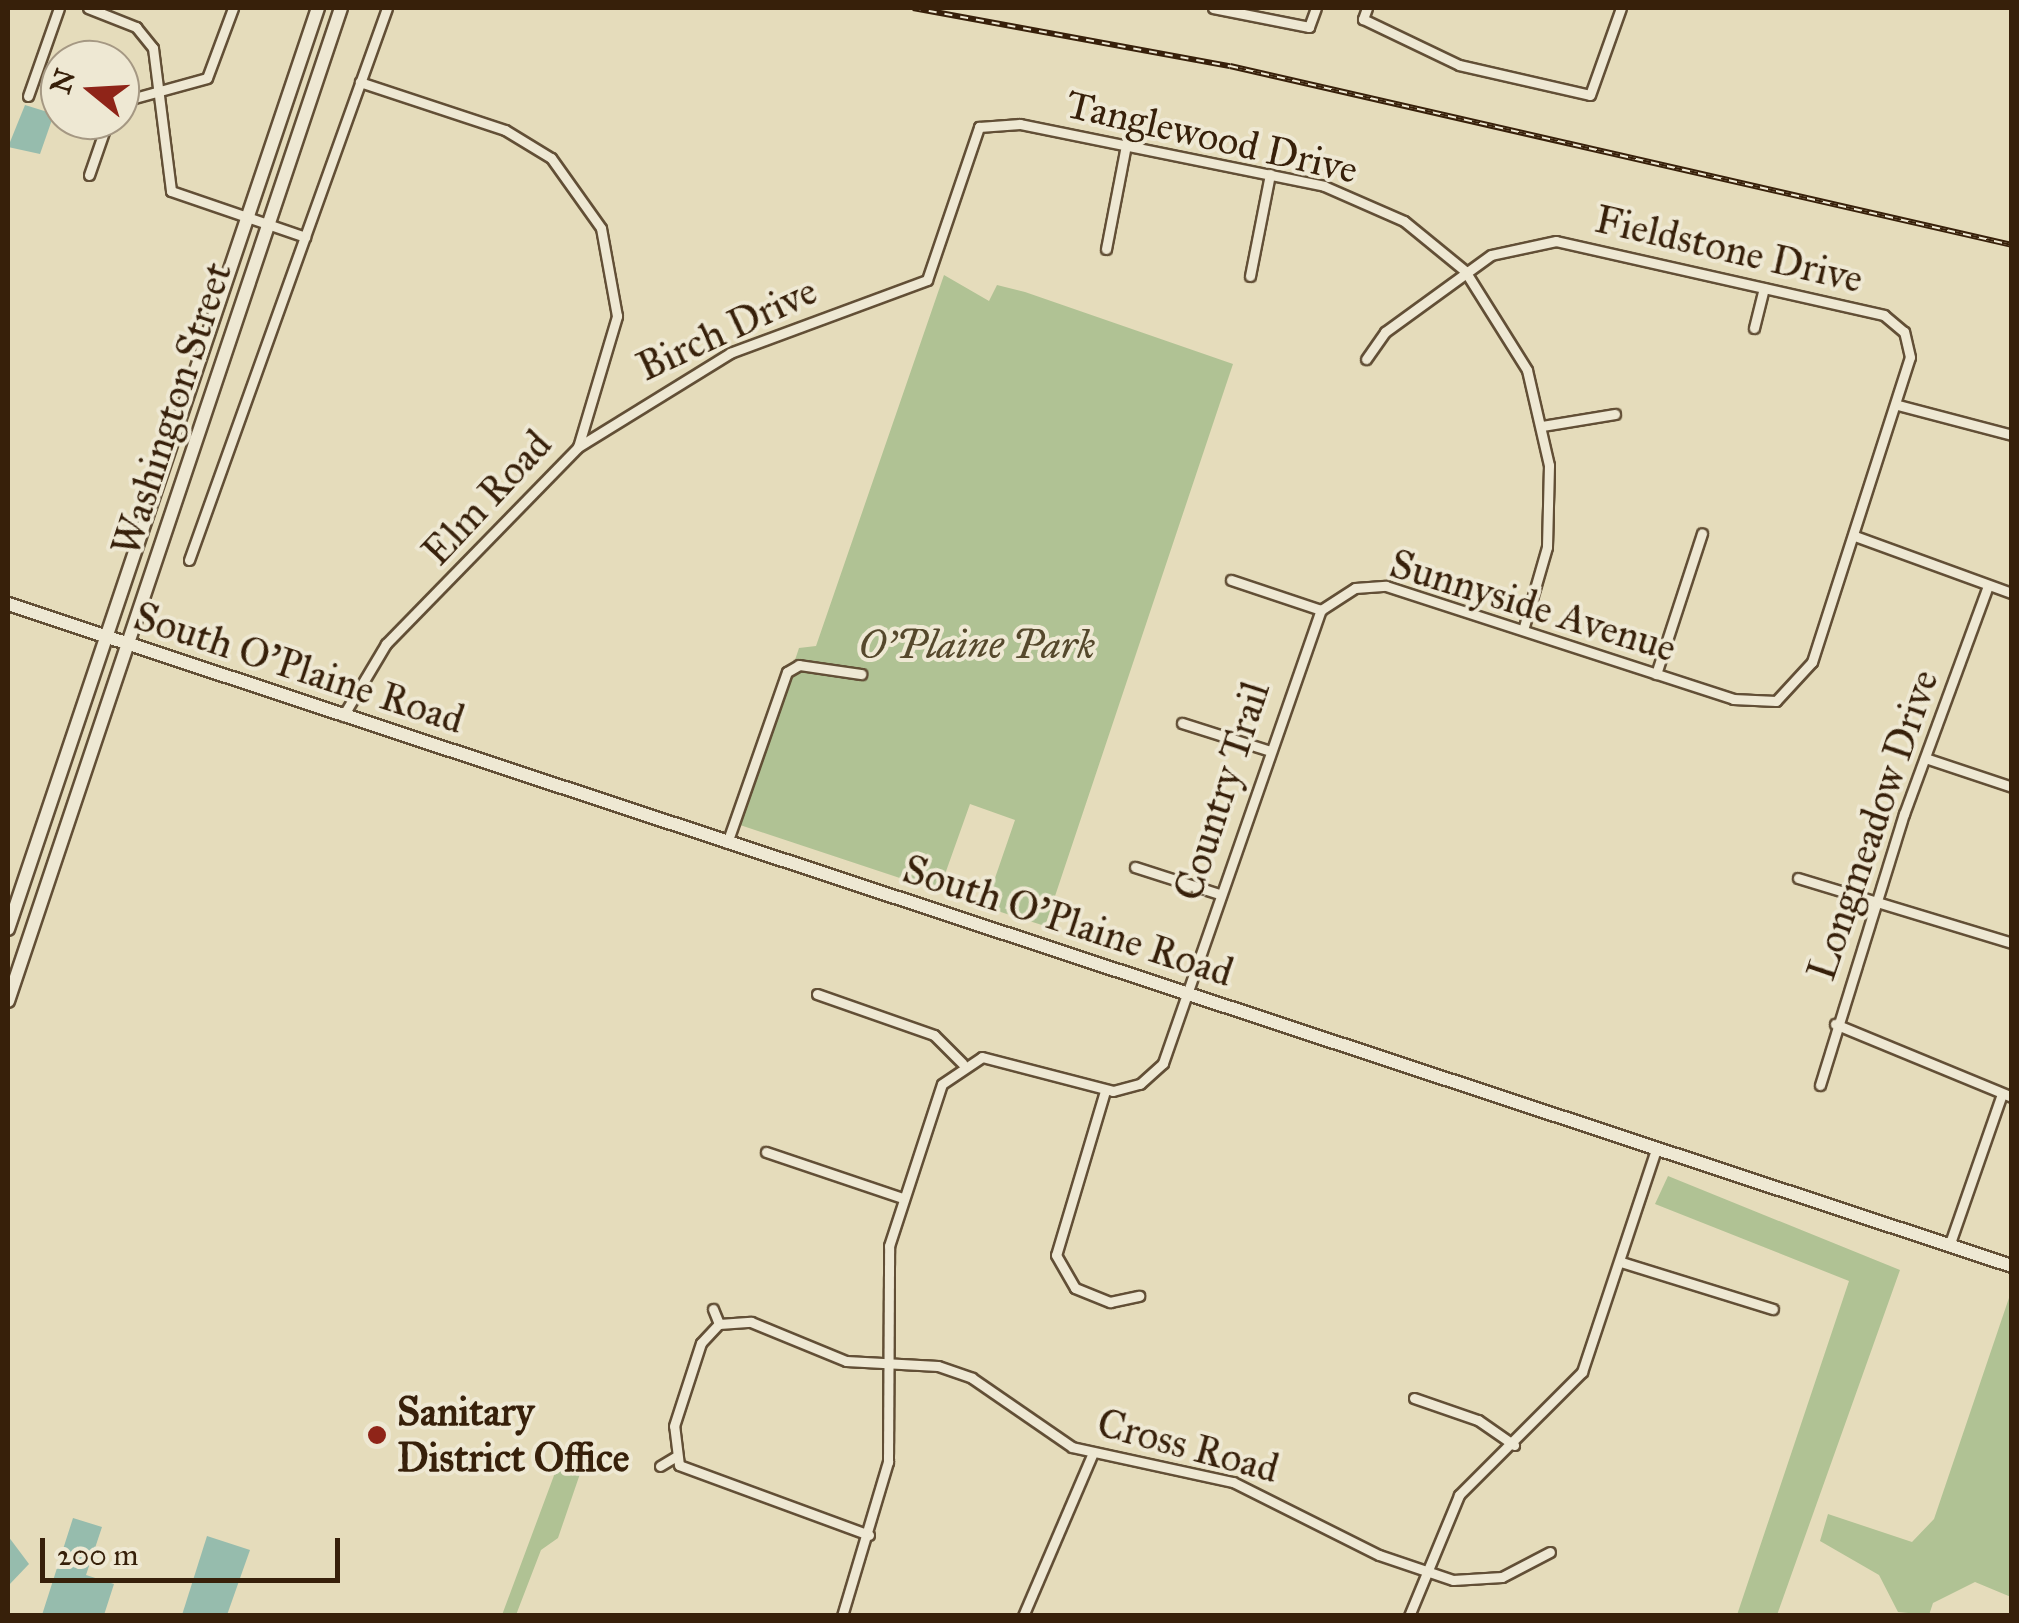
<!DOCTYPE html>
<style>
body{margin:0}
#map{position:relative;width:2019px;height:1623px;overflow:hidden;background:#e5dcbb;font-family:"IM FELL Great Primer",serif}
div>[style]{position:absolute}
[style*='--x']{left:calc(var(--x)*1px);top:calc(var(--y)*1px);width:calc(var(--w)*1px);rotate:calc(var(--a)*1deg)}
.green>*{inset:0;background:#b0c294}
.water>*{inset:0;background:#96bcad}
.roads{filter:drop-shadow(2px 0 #624f36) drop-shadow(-2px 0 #624f36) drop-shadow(0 2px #624f36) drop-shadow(0 -2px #624f36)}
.street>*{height:9px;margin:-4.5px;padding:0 4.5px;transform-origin:4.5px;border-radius:4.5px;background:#eee8d3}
.secondary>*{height:12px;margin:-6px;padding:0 6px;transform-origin:6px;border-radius:6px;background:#eee8d3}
.rail>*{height:6px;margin-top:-3px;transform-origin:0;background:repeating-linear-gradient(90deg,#eee8d3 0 8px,#37200a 0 16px);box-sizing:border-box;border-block:2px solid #37200a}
.dots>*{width:28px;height:28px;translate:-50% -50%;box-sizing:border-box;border:5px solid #eee8d3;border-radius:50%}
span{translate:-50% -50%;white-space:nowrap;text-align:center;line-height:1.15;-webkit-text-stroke:8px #eee8d3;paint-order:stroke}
.street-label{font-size:40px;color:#37200a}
.park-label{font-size:40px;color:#55482c;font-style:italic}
.poi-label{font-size:40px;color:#37200a;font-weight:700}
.left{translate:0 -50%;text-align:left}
.frame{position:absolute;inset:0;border:10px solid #37200a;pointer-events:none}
.north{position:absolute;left:40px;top:40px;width:100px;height:100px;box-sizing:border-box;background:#eee8d3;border:2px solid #a59883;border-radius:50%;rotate:288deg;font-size:28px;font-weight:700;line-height:40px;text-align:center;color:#37200a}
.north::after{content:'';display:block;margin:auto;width:35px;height:45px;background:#8f2418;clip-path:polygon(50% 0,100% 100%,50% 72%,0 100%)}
.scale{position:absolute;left:40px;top:1538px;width:300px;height:45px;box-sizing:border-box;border:5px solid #37200a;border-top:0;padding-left:12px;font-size:30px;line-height:35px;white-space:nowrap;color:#37200a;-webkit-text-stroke:8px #eee8d3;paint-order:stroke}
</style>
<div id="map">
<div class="green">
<div style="clip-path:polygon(944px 275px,989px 301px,997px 285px,1025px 292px,1233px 364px,1045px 926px,985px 907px,1015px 820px,970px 804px,939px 891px,740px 825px,799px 648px,816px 646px)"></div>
<div style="clip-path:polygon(1668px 1176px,1900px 1270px,1777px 1615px,1737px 1615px,1849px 1281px,1655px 1204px)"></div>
<div style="clip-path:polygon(2011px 1292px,2011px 1597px,1975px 1582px,1933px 1603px,1929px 1615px,1898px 1612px,1879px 1575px,1820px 1541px,1828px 1514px,1912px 1542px,1934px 1519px)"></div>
<div style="clip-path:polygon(559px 1462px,582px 1468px,558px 1538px,541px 1550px,516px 1615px,502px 1615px)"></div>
</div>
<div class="water">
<div style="clip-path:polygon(25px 105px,54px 114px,40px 154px,8px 147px)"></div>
<div style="clip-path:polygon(73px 1518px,102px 1527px,86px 1575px,114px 1584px,104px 1615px,42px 1615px)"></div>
<div style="clip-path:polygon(8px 1536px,29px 1564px,8px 1586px)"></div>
<div style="clip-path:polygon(207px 1536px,250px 1550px,227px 1615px,182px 1615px)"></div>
</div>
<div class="roads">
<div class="street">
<div style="--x:88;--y:8;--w:52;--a:21.6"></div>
<div style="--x:136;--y:27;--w:27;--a:51"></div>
<div style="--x:153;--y:48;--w:144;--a:82.8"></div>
<div style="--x:171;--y:191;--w:142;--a:18.9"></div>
<div style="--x:1213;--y:8;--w:98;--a:11.2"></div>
<div style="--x:1309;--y:27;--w:20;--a:-70"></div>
<div style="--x:1367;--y:8;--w:12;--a:110"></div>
<div style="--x:1363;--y:19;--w:106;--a:25.6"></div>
<div style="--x:1459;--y:65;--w:134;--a:12.9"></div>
<div style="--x:1590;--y:95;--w:92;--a:-70.4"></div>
<div style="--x:28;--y:96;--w:93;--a:-70.6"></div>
<div style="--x:120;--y:102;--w:90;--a:-15.4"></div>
<div style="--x:207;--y:78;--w:75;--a:-69.6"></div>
<div style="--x:89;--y:175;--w:58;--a:-70.9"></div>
<div style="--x:1106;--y:249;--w:106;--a:-79.1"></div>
<div style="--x:1250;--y:276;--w:104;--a:-78.9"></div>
<div style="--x:1754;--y:328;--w:41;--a:-76"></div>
<div style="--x:1898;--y:405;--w:118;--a:14.7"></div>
<div style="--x:1542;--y:426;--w:74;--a:-9.3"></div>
<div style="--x:578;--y:447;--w:179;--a:-31.7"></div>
<div style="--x:730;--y:353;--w:210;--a:-20.3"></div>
<div style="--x:927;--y:280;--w:162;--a:-71.2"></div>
<div style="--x:979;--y:127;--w:41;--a:-4.2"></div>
<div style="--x:1020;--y:124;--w:310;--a:11.5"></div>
<div style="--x:1324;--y:186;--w:87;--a:23.6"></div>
<div style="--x:1404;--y:221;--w:79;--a:39.3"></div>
<div style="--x:1465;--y:271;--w:117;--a:57.9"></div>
<div style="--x:1527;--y:370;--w:98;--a:77"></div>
<div style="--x:1549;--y:465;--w:82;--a:91.4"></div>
<div style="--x:1547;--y:547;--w:86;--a:106.1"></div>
<div style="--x:1855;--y:536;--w:167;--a:20"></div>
<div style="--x:189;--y:560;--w:586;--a:-70.27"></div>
<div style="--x:1231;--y:580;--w:95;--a:18.4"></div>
<div style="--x:1656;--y:674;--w:148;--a:-71.9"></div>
<div style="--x:343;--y:716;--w:84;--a:-59.2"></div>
<div style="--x:386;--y:644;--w:275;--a:-45.7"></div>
<div style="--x:578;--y:447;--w:137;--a:-73.4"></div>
<div style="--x:617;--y:316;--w:89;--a:-100.3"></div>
<div style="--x:601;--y:228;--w:86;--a:-125.5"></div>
<div style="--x:551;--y:158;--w:54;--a:-148.7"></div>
<div style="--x:505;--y:130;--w:153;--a:-161.7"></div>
<div style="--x:1182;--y:723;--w:89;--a:17.6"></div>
<div style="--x:1928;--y:759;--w:89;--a:18.4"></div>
<div style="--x:727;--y:843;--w:181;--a:-70.7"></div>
<div style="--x:787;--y:672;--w:14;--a:-30"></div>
<div style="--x:799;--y:665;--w:63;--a:8.3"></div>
<div style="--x:1135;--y:867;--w:88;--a:17.8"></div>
<div style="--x:1798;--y:878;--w:224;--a:16.9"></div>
<div style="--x:817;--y:994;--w:124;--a:19.3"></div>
<div style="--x:934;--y:1035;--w:40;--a:45"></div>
<div style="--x:1835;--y:1024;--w:191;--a:22.4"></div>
<div style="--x:1820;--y:1085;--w:284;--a:-72.8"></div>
<div style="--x:1904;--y:814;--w:243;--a:-69.8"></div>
<div style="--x:1105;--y:1091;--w:171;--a:106.6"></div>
<div style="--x:1056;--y:1255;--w:38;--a:60"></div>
<div style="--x:1075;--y:1288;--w:38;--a:22"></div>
<div style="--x:1110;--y:1302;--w:30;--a:-12"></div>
<div style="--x:766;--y:1152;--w:145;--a:18.6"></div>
<div style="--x:1949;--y:1246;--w:161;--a:-70.8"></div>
<div style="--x:1621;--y:1262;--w:159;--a:17.2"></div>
<div style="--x:713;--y:1309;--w:16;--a:68"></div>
<div style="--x:1414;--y:1398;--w:68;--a:19"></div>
<div style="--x:1478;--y:1420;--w:44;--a:34.8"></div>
<div style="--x:660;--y:1466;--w:17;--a:-31"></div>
<div style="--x:869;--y:1535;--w:202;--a:-159.8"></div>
<div style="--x:679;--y:1465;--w:39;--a:-97"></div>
<div style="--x:674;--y:1426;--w:87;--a:-72"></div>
<div style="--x:701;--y:1343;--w:26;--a:-47"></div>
<div style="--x:719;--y:1324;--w:32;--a:-4"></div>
<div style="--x:751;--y:1322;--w:103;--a:22.3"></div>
<div style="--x:846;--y:1361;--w:92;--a:3.1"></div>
<div style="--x:938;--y:1366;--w:36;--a:19"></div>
<div style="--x:972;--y:1378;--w:121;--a:34.6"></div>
<div style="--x:1072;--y:1447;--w:165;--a:12.3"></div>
<div style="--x:1233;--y:1482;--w:163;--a:26.6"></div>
<div style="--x:1379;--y:1555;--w:78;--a:18.7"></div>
<div style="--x:1453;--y:1580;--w:49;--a:-3.5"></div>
<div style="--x:1502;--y:1577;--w:54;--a:-27.5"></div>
<div style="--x:842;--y:1616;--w:161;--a:-73.4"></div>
<div style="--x:888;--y:1462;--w:216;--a:-89.7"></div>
<div style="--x:889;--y:1246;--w:170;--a:-71.9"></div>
<div style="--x:942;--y:1084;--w:48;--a:-34"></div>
<div style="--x:982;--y:1057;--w:135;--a:14.5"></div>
<div style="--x:1113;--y:1091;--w:28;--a:-15"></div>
<div style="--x:1140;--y:1084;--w:31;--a:-42"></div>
<div style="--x:1163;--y:1063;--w:480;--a:-70.8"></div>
<div style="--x:1321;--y:610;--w:40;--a:-32.9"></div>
<div style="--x:1355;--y:588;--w:31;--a:-4"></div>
<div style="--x:1386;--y:586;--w:365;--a:18"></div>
<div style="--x:1733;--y:699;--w:43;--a:2.7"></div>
<div style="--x:1776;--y:701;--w:53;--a:-47.3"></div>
<div style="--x:1812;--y:662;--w:320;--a:-72.2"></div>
<div style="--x:1910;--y:357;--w:26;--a:-103"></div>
<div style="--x:1904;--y:332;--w:26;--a:-140"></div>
<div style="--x:1884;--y:315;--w:336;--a:-167.3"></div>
<div style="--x:1556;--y:241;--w:66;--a:167.8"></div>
<div style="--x:1491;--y:255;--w:131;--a:144"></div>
<div style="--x:1385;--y:332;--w:33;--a:125"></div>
<div style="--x:1023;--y:1616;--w:175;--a:-66.8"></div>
<div style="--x:1409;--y:1616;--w:131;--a:-67.5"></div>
<div style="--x:1459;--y:1495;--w:174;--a:-45"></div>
<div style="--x:1582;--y:1372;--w:234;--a:-71.6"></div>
</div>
<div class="secondary">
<div style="--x:8;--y:604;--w:2111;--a:18.28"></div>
<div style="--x:8;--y:929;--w:972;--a:-71.4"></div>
<div style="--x:8;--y:1001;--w:1047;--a:-71.46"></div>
</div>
</div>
<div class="rail">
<div style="--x:913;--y:8;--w:322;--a:10.4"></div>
<div style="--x:1230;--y:66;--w:802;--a:12.89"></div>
</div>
<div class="dots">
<div style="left:377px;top:1435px;background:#8f2418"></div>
</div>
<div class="street-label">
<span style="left:1212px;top:137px;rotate:13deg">Tanglewood Drive</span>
<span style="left:1729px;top:249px;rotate:13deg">Fieldstone Drive</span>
<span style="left:727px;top:329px;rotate:-25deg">Birch Drive</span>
<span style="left:172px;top:409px;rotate:-72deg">Washington Street</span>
<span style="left:487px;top:498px;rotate:-47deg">Elm Road</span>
<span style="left:1533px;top:606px;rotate:17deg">Sunnyside Avenue</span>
<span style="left:299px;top:668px;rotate:18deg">South O'Plaine Road</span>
<span style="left:1222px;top:791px;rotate:-72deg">Country Trail</span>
<span style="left:1873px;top:825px;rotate:-71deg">Longmeadow Drive</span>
<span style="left:1068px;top:921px;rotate:18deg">South O'Plaine Road</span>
<span style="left:1188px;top:1446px;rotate:15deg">Cross Road</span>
</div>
<div class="park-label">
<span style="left:977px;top:645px">O'Plaine Park</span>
</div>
<div class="poi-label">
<span class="left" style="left:397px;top:1435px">Sanitary<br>District Office</span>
</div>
<div class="frame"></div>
<div class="north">N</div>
<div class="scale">200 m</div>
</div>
